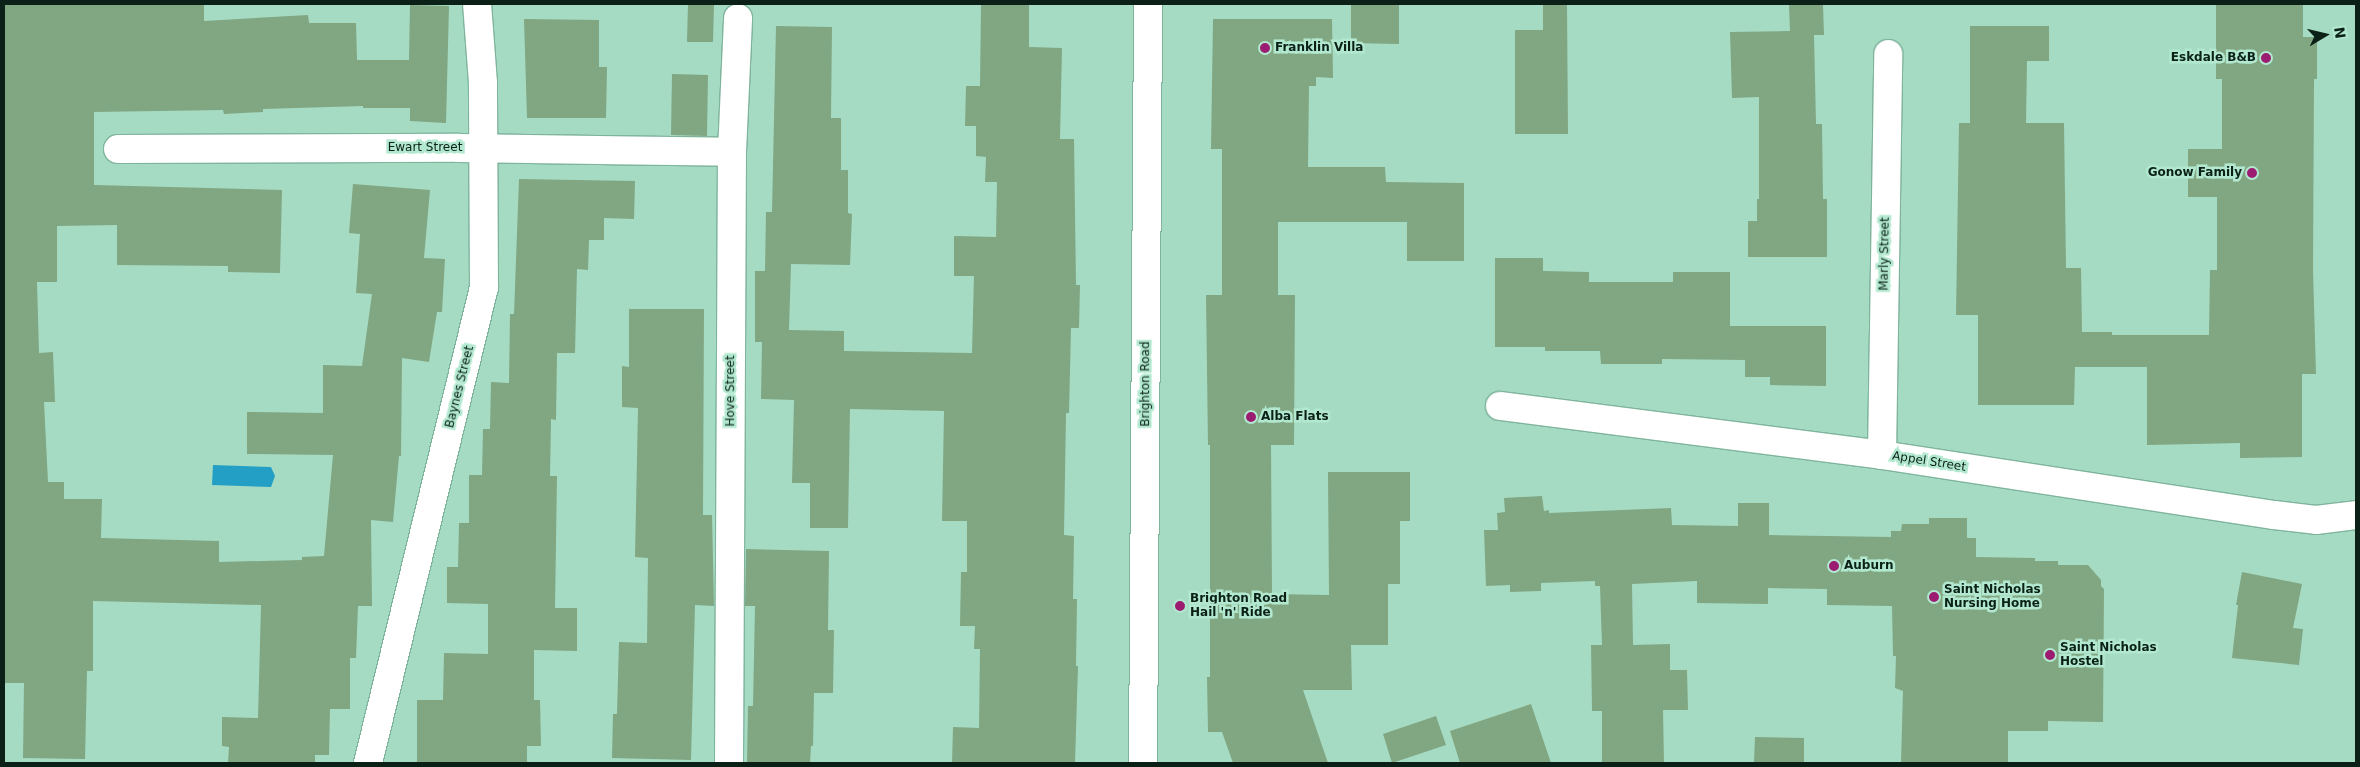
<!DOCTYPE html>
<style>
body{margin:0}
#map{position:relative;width:2360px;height:767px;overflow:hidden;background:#a5dbc3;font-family:"DejaVu Sans",sans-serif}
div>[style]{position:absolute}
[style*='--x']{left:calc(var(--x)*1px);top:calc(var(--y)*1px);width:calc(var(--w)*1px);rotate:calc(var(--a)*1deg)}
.water>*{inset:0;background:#239fc6}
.building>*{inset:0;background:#81a682}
.roads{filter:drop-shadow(1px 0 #7fb49c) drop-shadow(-1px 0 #7fb49c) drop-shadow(0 1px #7fb49c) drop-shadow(0 -1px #7fb49c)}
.minor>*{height:28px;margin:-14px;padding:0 14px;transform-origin:14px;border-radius:14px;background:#fff}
.dots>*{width:14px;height:14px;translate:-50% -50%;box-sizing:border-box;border:2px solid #b2e8cf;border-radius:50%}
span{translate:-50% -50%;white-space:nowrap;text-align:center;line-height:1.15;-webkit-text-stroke:5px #b2e8cf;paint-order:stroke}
.poi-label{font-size:12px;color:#0b2118;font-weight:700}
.left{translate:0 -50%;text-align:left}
.right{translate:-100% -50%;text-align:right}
.street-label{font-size:12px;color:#0b2118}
.frame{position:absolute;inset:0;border:5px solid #0b2118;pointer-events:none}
.north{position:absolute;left:2300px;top:10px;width:50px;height:50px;-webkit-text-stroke:4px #b2e8cf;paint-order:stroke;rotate:81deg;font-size:14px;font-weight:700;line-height:20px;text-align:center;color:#0b2118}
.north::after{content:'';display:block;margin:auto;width:18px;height:22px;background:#0b2118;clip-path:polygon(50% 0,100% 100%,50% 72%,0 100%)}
</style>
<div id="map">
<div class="water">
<div style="clip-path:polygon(213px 465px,271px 467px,275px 476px,271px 487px,212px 485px)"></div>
</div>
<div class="building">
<div style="clip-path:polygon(4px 4px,204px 4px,204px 21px,308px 15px,309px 23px,356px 23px,357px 60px,409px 60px,410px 5px,449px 6px,446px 123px,410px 121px,410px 108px,363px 108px,363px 106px,263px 109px,263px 112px,224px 114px,223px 110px,94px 112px,94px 185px,282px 190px,280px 273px,228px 272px,228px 266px,117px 265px,117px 225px,57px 226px,57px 282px,37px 282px,39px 353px,53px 352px,55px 402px,44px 402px,48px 482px,64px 482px,64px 499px,102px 499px,101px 538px,219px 541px,219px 562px,302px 560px,302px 557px,324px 556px,333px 455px,247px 454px,247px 412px,323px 413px,323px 365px,362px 366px,372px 294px,356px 293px,360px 234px,349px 233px,353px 184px,430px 190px,424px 258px,445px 259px,442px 312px,437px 312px,429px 362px,402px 358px,401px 456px,399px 456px,393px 522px,371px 520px,372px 606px,358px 606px,356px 658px,350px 658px,350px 709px,330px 709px,329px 755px,315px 755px,315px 763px,228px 763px,229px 747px,222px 746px,222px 717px,258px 718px,261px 605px,93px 601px,93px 671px,87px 671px,85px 759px,23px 758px,24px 683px,4px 683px)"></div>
<div style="clip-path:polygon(688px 4px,714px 4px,713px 42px,687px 42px)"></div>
<div style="clip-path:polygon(981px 4px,1029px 4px,1029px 47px,1062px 48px,1060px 139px,1074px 139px,1076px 285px,1080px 285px,1079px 328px,1071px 328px,1069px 413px,1066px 413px,1064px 535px,1074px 536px,1073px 599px,1077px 599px,1076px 666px,1078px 666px,1075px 763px,952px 763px,953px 727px,979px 728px,980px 649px,974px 649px,975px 626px,960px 626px,961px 572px,967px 572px,967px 521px,942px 521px,944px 411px,850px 409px,848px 528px,810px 528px,810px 483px,792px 483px,794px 400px,761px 399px,762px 342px,755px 342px,755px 271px,765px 271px,766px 212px,772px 212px,776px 26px,832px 27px,831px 118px,841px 118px,841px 170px,848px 170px,848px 213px,852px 214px,850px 265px,791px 264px,789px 330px,844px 331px,844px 351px,972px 353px,974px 276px,954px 276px,954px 236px,996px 237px,997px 182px,985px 182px,986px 157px,976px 156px,976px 126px,965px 126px,966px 86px,980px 86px)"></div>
<div style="clip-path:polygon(1351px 4px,1399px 4px,1399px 44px,1351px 43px)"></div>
<div style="clip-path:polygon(1543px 4px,1567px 4px,1568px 134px,1515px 134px,1515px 30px,1543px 30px)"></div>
<div style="clip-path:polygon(1789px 4px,1823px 4px,1824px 35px,1814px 35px,1816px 124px,1822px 124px,1823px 199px,1827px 199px,1827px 257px,1748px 257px,1748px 221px,1757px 221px,1757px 199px,1759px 199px,1759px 97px,1732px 98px,1730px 32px,1790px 31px)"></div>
<div style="clip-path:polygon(2216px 4px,2303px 4px,2303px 37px,2317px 37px,2317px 79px,2314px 79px,2313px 270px,2316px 374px,2302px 374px,2302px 457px,2240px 458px,2240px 443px,2147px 445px,2147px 367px,2075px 367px,2074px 405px,1978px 405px,1978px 315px,1956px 315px,1959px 123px,1970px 123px,1970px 26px,2049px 26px,2049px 61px,2027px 61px,2026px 123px,2064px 123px,2066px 268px,2081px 268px,2082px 332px,2112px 332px,2112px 335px,2209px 335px,2210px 270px,2217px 270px,2217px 197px,2188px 197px,2188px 149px,2222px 149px,2222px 79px,2216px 79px)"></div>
<div style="clip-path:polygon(524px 19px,599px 20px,599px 67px,607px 67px,606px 118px,527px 118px)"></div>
<div style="clip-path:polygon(1213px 19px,1332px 19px,1333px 78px,1316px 77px,1316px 86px,1309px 86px,1308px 167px,1385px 167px,1386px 182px,1464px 183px,1464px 261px,1407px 261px,1407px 222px,1278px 222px,1278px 295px,1295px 295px,1294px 445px,1271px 445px,1272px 594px,1329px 595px,1328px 472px,1410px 472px,1410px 521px,1400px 521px,1400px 584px,1388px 584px,1388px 645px,1351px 645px,1352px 690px,1303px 690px,1328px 763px,1233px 763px,1222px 732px,1208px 732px,1207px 677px,1210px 677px,1210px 445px,1208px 445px,1206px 295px,1222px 295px,1222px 149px,1211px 149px)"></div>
<div style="clip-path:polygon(672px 74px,708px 75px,707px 136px,671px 135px)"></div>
<div style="clip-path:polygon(519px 179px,635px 181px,634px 219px,604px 218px,604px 240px,589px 240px,588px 270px,577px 269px,575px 353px,557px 353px,556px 420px,551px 419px,550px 476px,557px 476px,555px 608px,577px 608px,577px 651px,534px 650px,534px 700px,540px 700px,541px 746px,527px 746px,527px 763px,417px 763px,417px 700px,443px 700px,444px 653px,488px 654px,488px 604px,447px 603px,447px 567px,458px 567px,459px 523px,469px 523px,469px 475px,482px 475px,483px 429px,490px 429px,491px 382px,509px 383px,510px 314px,514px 314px)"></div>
<div style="clip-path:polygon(1495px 258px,1543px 258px,1543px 271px,1589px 272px,1589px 282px,1673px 282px,1673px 272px,1730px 272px,1730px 326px,1826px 326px,1826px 386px,1770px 385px,1770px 377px,1745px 377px,1745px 360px,1662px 359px,1662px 364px,1601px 364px,1600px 351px,1545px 351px,1545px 347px,1495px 347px)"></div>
<div style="clip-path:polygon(629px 309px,704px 309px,703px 515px,712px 515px,714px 606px,695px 605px,691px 760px,612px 758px,613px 714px,617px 714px,619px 642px,647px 643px,648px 558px,635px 557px,638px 408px,622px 407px,622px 366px,629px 367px)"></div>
<div style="clip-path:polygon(1542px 496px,1544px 511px,1549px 510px,1549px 513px,1671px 508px,1672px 525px,1738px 526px,1738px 503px,1769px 503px,1769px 535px,1891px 537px,1891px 531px,1901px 531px,1902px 524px,1929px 524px,1929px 518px,1967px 518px,1967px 538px,1976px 538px,1976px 557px,2035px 558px,2035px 561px,2058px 561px,2058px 565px,2088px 565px,2101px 580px,2101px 586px,2104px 589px,2103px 722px,2048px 721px,2048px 731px,2008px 731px,2008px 763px,1901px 763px,1903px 691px,1895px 688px,1896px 656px,1893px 656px,1892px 606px,1827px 605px,1827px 589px,1768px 588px,1768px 604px,1697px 603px,1697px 581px,1632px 584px,1633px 645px,1670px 644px,1670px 670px,1687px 670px,1688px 710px,1663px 710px,1664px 763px,1602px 763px,1602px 711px,1592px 711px,1591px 645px,1602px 645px,1600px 586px,1595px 586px,1595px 581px,1541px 583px,1541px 591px,1510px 592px,1510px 585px,1486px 586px,1484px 530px,1498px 530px,1497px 513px,1505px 512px,1504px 498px)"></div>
<div style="clip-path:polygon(746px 549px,829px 551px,828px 630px,834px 630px,833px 693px,814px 693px,813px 746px,811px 746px,810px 763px,747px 763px,748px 706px,753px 706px,755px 606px,745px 606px)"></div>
<div style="clip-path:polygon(2242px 572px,2302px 584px,2293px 628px,2303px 629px,2299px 665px,2232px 658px,2238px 605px,2236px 605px)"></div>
<div style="clip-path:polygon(1531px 704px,1551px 763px,1460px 763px,1450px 731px)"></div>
<div style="clip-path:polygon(1436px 716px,1446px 745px,1392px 763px,1383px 734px)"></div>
<div style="clip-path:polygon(1755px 737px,1804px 738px,1804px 763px,1754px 763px)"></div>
</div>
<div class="roads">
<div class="minor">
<div style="--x:118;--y:149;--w:341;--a:-0.2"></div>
<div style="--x:459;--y:148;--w:273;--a:0.8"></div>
<div style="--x:1500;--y:406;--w:385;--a:7.3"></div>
<div style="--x:1882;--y:455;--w:397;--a:8.7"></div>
<div style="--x:2274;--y:515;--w:42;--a:6.8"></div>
<div style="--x:2316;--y:520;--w:40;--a:-7.1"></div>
<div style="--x:1882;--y:455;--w:401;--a:-89.1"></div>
<div style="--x:368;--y:763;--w:489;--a:-76.3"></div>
<div style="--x:484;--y:288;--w:205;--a:-90.3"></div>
<div style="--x:483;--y:83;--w:79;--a:-94.3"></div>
<div style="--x:729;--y:763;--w:611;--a:-89.72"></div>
<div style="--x:732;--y:152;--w:134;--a:-87.4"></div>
<div style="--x:1143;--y:763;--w:759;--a:-89.62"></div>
</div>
</div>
<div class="dots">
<div style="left:1265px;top:48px;background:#9b1c71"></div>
<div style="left:2266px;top:58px;background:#9b1c71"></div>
<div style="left:2252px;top:173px;background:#9b1c71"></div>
<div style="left:1251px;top:417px;background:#9b1c71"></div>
<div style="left:1834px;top:566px;background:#9b1c71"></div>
<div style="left:1934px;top:597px;background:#9b1c71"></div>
<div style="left:1180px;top:606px;background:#9b1c71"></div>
<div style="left:2050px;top:655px;background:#9b1c71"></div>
</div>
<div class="poi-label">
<span class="left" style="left:1275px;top:48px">Franklin Villa</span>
<span class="right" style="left:2256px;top:58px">Eskdale B&amp;B</span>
<span class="right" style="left:2242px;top:173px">Gonow Family</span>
<span class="left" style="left:1261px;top:417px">Alba Flats</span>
<span class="left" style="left:1844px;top:566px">Auburn</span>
<span class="left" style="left:1944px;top:597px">Saint Nicholas<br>Nursing Home</span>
<span class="left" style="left:1190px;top:606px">Brighton Road<br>Hail 'n' Ride</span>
<span class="left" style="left:2060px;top:655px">Saint Nicholas<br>Hostel</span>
</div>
<div class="street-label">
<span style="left:425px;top:148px">Ewart Street</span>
<span style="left:1885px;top:254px;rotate:-89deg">Marly Street</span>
<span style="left:1146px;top:384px;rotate:-90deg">Brighton Road</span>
<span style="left:460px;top:387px;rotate:-76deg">Baynes Street</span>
<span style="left:731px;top:391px;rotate:-90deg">Hove Street</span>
<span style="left:1929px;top:462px;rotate:9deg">Appel Street</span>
</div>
<div class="frame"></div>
<div class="north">N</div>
</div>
